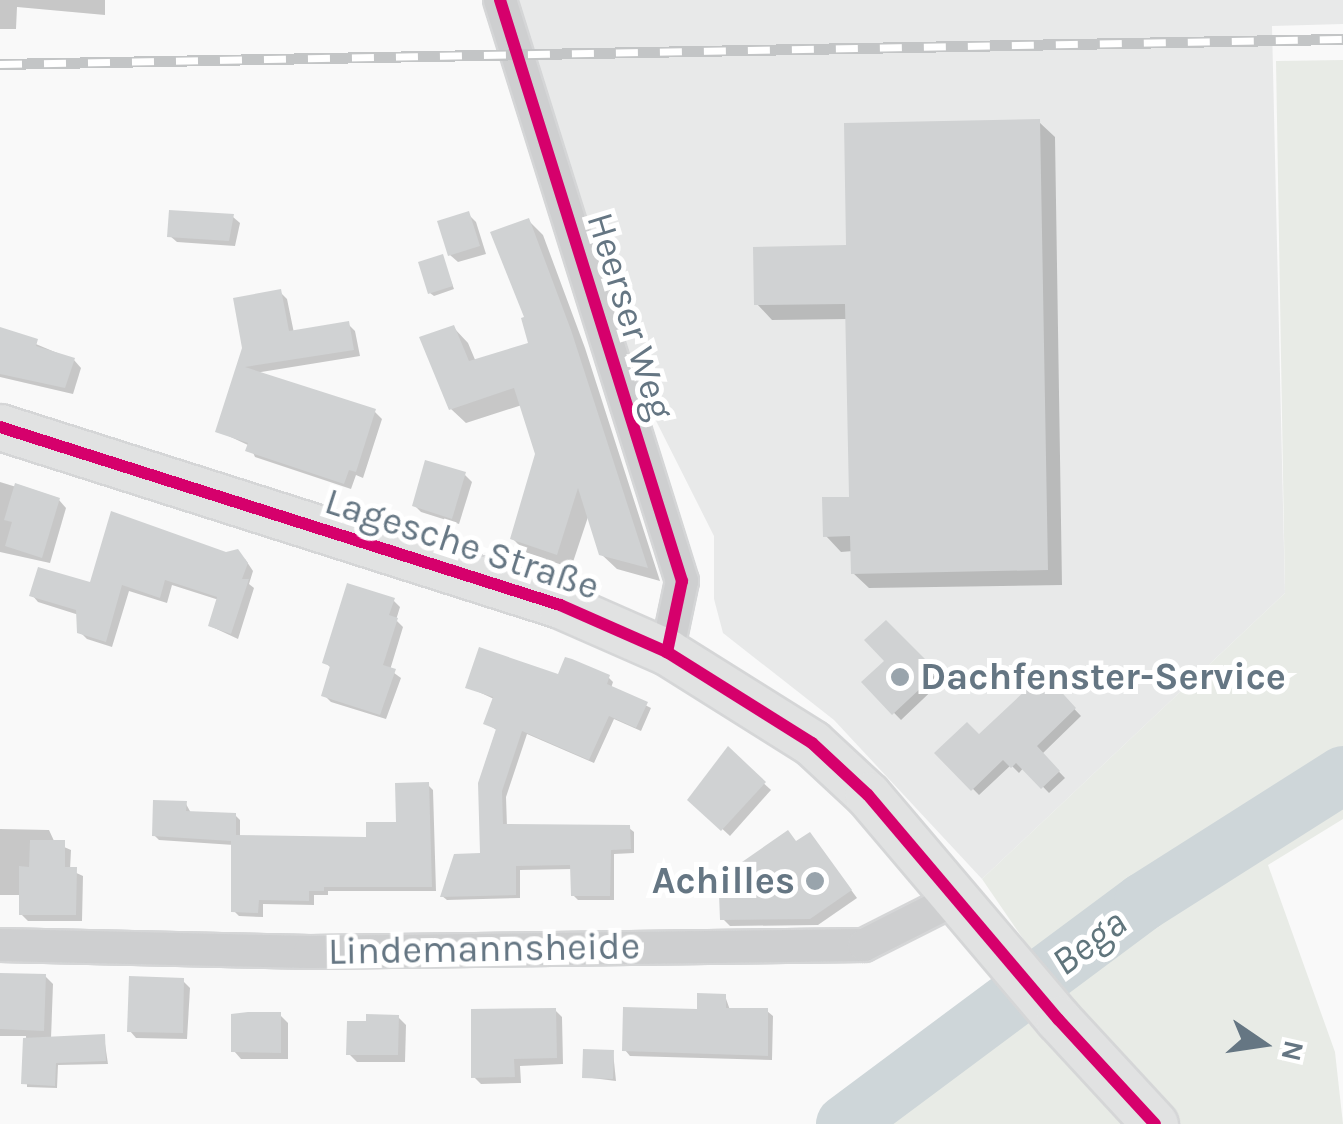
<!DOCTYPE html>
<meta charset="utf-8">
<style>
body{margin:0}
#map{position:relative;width:1343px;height:1124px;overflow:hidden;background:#f9f9f9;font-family:Karla,sans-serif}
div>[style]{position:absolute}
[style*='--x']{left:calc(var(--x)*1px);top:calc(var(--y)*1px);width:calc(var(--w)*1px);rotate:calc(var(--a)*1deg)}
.built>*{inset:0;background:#e8e9e9}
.green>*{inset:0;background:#e8ebe6}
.shadow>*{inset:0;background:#0003}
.river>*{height:58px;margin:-29px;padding:0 29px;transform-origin:29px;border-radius:29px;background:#ced6d9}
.building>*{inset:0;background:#d0d2d3}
.roads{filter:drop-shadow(2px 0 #d5d6d7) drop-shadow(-2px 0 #d5d6d7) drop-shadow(0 2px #d5d6d7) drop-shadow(0 -2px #d5d6d7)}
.street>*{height:32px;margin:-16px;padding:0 16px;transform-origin:16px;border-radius:16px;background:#cecfd0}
.secondary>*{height:45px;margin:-22.5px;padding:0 22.5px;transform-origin:22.5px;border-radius:22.5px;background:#e1e2e2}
.rail>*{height:11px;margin-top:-5.5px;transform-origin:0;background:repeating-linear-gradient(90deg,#fff 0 22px,#c3c5c6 0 44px);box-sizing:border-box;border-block:2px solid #c3c5c6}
.cycleway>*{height:12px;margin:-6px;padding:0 6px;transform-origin:6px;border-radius:6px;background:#d6006c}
.dots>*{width:28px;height:28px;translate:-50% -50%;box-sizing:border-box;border:5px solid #fff;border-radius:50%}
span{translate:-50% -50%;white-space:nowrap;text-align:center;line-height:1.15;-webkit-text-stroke:10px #fff;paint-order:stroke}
.street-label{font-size:38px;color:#657683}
.poi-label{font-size:38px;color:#657683;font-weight:700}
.left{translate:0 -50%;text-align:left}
.right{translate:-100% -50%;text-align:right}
.water-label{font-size:40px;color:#60757c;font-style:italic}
.north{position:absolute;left:1213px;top:994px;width:100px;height:100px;-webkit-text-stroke:8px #fff;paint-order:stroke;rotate:103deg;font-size:28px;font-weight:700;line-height:40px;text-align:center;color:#657683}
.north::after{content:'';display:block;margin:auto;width:35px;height:45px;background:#657683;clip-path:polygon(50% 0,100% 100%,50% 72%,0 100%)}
</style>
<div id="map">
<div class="built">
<div style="clip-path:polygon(513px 0,1343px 0,1343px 24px,1272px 26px,1285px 593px,982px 879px,834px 720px,723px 633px,714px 599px,714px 536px,640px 389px)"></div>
</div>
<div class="green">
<div style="clip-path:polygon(1343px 60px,1343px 819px,1268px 865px,1335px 1052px,1343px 1124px,1180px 1124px,1072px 1010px,982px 879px,1285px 593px,1276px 61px)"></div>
<div style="clip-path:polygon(1017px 1011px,1126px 1124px,871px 1124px)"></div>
</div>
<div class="shadow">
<div style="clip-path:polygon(0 0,105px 0,105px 15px,17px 7px,16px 29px,0 29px)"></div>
<div style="clip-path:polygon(1039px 122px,1055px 137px,1062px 585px,869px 588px,853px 573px,853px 551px,841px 552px,826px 536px,851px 499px,848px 319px,772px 320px,757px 304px)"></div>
<div style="clip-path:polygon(468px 214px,476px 222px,486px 254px,458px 262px,450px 255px)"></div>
<div style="clip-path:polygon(233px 217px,240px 223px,235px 246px,177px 242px,170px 236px)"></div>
<div style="clip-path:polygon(528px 220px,543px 235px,585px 348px,660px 581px,617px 569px,601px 554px,589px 514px,571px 568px,527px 553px,513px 539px,538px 454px,522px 405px,466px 423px,451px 409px,454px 328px,468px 343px,476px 362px,531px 345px)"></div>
<div style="clip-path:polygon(442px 257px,454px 289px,434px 296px,430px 293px)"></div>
<div style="clip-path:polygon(280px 292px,287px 299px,294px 333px,348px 324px,355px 331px,360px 356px,255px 373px,375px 412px,382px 419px,363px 478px,356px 475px,351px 489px,255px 457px,250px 446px,218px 431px,244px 348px)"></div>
<div style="clip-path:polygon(0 329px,74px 360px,81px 368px,73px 394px,0 377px)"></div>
<div style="clip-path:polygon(465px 475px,472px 482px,459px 524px,421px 512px,414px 505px)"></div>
<div style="clip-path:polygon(0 482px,59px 500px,66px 508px,50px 563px,0 552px)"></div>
<div style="clip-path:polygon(245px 559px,253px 571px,249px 584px,254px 588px,238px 639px,210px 626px,219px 600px,172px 585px,167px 603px,129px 591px,112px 647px,87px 639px,80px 632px,79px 615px,38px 602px,32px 595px)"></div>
<div style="clip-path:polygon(393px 600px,400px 607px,396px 620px,403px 627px,390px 670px,401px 678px,386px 719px,331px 702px,324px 695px,332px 669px,325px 662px)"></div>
<div style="clip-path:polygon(886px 623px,943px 680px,901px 720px,864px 682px,887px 661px)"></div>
<div style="clip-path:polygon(559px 677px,609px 678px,613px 682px,611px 688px,651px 708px,641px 731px,614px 719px,594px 763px,527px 734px,506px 797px,507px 827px,629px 828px,634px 832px,634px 853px,614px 854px,614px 900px,578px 900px,573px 895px,573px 869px,520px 870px,520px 898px,447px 900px,442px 896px,482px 855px,498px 731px,486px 723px,494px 699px,468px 687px)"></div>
<div style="clip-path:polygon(1044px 677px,1081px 716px,1042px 754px,1065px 778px,1049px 793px,1024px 767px,1019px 773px,1011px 765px,979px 795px,938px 753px,979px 738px)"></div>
<div style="clip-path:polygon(728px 750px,771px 790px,730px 836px,691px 800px)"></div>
<div style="clip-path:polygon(428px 785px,433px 790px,436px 891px,328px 891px,328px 895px,314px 895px,314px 905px,263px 904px,263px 917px,239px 916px,234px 911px,234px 845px,159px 840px,154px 835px,186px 804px,191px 813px,235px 815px,240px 820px,240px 838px,369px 840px,399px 825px)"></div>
<div style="clip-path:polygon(0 829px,49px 830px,55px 843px,71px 850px,70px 870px,83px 876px,82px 921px,28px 921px,21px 914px,21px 895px,0 895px)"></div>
<div style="clip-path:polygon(816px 842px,857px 898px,818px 925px,730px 926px,723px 919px,732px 893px,797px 843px)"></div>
<div style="clip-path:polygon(0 975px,45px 976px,53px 984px,51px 1039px,104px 1037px,108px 1064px,58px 1065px,57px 1088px,27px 1087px,26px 1036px,0 1036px)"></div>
<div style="clip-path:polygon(183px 981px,190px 988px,187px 1039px,136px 1038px,130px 1031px)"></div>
<div style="clip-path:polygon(725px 996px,730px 1010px,767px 1011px,773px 1016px,772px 1060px,630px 1056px,625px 1050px)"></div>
<div style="clip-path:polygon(555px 1010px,562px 1017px,563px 1064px,520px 1066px,521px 1083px,481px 1084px,474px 1077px)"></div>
<div style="clip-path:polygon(280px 1015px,288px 1023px,288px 1059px,241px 1059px,234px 1051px)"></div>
<div style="clip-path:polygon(398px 1017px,406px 1025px,405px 1062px,357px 1062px,349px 1054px)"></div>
<div style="clip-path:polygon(613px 1052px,616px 1081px,584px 1077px)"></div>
</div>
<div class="river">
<div style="--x:845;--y:1124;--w:372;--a:-36.7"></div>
<div style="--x:1143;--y:902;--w:237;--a:-32.4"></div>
</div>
<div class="building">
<div style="clip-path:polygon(1040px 119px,1048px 570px,851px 574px,850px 536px,823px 537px,822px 497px,849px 497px,845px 304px,754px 305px,753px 247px,846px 245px,844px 123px)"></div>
<div style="clip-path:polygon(169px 210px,234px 214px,229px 241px,167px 237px)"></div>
<div style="clip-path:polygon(469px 211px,480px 246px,448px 256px,437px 221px)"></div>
<div style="clip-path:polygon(529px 218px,571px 330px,648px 568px,599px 555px,578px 488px,557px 555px,510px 539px,535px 454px,514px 388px,449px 410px,419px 337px,454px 325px,469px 361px,528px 343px,521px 318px,524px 317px,490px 232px)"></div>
<div style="clip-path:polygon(443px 254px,453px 286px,428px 294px,418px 262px)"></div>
<div style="clip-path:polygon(281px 289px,289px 331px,349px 321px,354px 350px,245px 367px,376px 409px,356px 472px,349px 470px,344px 484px,245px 451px,248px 443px,215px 432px,242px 348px,233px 298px)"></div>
<div style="clip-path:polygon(0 327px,38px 339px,36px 346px,75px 358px,65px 388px,0 374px)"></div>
<div style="clip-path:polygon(425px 460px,466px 472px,452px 519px,412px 506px)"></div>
<div style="clip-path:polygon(15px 483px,60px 498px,42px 558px,5px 546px,12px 522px,4px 520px)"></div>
<div style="clip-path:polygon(111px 511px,226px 552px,238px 549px,248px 563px,242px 579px,249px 579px,231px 634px,208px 626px,217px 597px,165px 580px,160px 598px,122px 585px,106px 642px,77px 633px,76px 610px,29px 596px,38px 567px,90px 582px)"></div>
<div style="clip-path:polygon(347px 583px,395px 598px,389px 615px,398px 618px,383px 665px,396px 669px,380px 715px,321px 696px,330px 666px,322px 663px)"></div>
<div style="clip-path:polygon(886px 620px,938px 672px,892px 715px,861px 682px,884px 661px,864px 640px)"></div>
<div style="clip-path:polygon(479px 647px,558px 674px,565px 657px,572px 659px,610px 675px,607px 684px,648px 702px,636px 728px,609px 716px,589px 760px,522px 731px,502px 791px,503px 824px,630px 825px,631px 849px,611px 850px,610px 896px,571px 896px,570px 865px,516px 866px,516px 895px,440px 897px,454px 854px,480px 853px,478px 783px,496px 729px,483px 724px,493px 697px,465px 688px)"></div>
<div style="clip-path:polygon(1044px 673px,1076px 708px,1037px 746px,1060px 771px,1041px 789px,1016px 763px,1011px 768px,1003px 760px,971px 791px,934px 753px,967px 722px,979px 734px)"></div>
<div style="clip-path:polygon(728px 746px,766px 782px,721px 831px,687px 800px)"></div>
<div style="clip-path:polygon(429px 782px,432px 887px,324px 887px,324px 891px,309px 891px,309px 901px,259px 900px,258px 913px,231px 912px,231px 841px,152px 836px,153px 800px,187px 801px,186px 811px,236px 813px,236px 835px,366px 837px,366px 822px,396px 822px,395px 783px)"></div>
<div style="clip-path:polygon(788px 830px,796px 841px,810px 832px,852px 890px,810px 919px,720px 920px,719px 894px,729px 891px,729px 871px)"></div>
<div style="clip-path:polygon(30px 840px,65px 840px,65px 867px,77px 867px,76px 915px,19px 915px,19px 866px,29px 867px)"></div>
<div style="clip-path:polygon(0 973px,46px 974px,44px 1031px,0 1029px)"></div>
<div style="clip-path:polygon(129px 976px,184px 978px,183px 1033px,127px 1032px)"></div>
<div style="clip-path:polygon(697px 993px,726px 994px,726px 1008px,768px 1008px,768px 1056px,622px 1051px,623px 1007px,697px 1009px)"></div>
<div style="clip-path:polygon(556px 1008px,557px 1058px,514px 1059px,515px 1077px,471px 1078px,471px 1009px)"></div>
<div style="clip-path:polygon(248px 1012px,281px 1012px,281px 1053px,231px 1052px,231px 1014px)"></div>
<div style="clip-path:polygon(366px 1014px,399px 1015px,398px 1055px,346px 1055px,347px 1021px,366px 1021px)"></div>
<div style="clip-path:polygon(105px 1034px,106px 1061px,56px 1063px,55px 1086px,21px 1084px,23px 1038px)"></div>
<div style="clip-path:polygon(583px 1049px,614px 1050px,613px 1079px,582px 1078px)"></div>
</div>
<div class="roads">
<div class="street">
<div style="--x:500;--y:0;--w:609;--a:72.61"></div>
<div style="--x:682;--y:581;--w:73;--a:101.9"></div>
<div style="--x:0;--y:945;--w:310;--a:1.3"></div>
<div style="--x:310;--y:952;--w:554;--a:-0.72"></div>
<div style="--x:864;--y:945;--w:104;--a:-26.8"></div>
</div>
<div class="secondary">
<div style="--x:0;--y:427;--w:588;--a:17.63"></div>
<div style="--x:560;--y:605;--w:117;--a:23.7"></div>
<div style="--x:667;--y:652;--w:171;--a:32.1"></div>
<div style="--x:812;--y:743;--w:76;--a:42.9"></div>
<div style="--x:868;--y:795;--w:294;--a:49.7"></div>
<div style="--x:1058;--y:1019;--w:143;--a:47.3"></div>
</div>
</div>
<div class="rail">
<div style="--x:0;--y:64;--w:1343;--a:-1.07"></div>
</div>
<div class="cycleway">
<div style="--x:500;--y:0;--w:609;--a:72.61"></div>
<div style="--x:682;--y:581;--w:73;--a:101.9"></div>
<div style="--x:0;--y:427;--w:588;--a:17.63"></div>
<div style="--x:560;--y:605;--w:117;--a:23.7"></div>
<div style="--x:667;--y:652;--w:171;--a:32.1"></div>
<div style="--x:812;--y:743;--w:76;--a:42.9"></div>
<div style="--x:868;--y:795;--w:294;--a:49.7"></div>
<div style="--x:1058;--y:1019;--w:143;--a:47.3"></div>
</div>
<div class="dots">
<div style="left:900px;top:677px;background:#99a4ac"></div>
<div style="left:815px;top:881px;background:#99a4ac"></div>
</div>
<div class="street-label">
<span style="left:630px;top:316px;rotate:73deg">Heerser Weg</span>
<span style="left:462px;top:544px;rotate:18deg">Lagesche Straße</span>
<span style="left:484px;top:949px;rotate:-1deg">Lindemannsheide</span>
</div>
<div class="poi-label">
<span class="left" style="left:920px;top:677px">Dachfenster-Service</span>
<span class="right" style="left:795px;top:881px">Achilles</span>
</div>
<div class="water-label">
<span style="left:1089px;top:942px;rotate:-37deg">Bega</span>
</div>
<div class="north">N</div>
</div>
